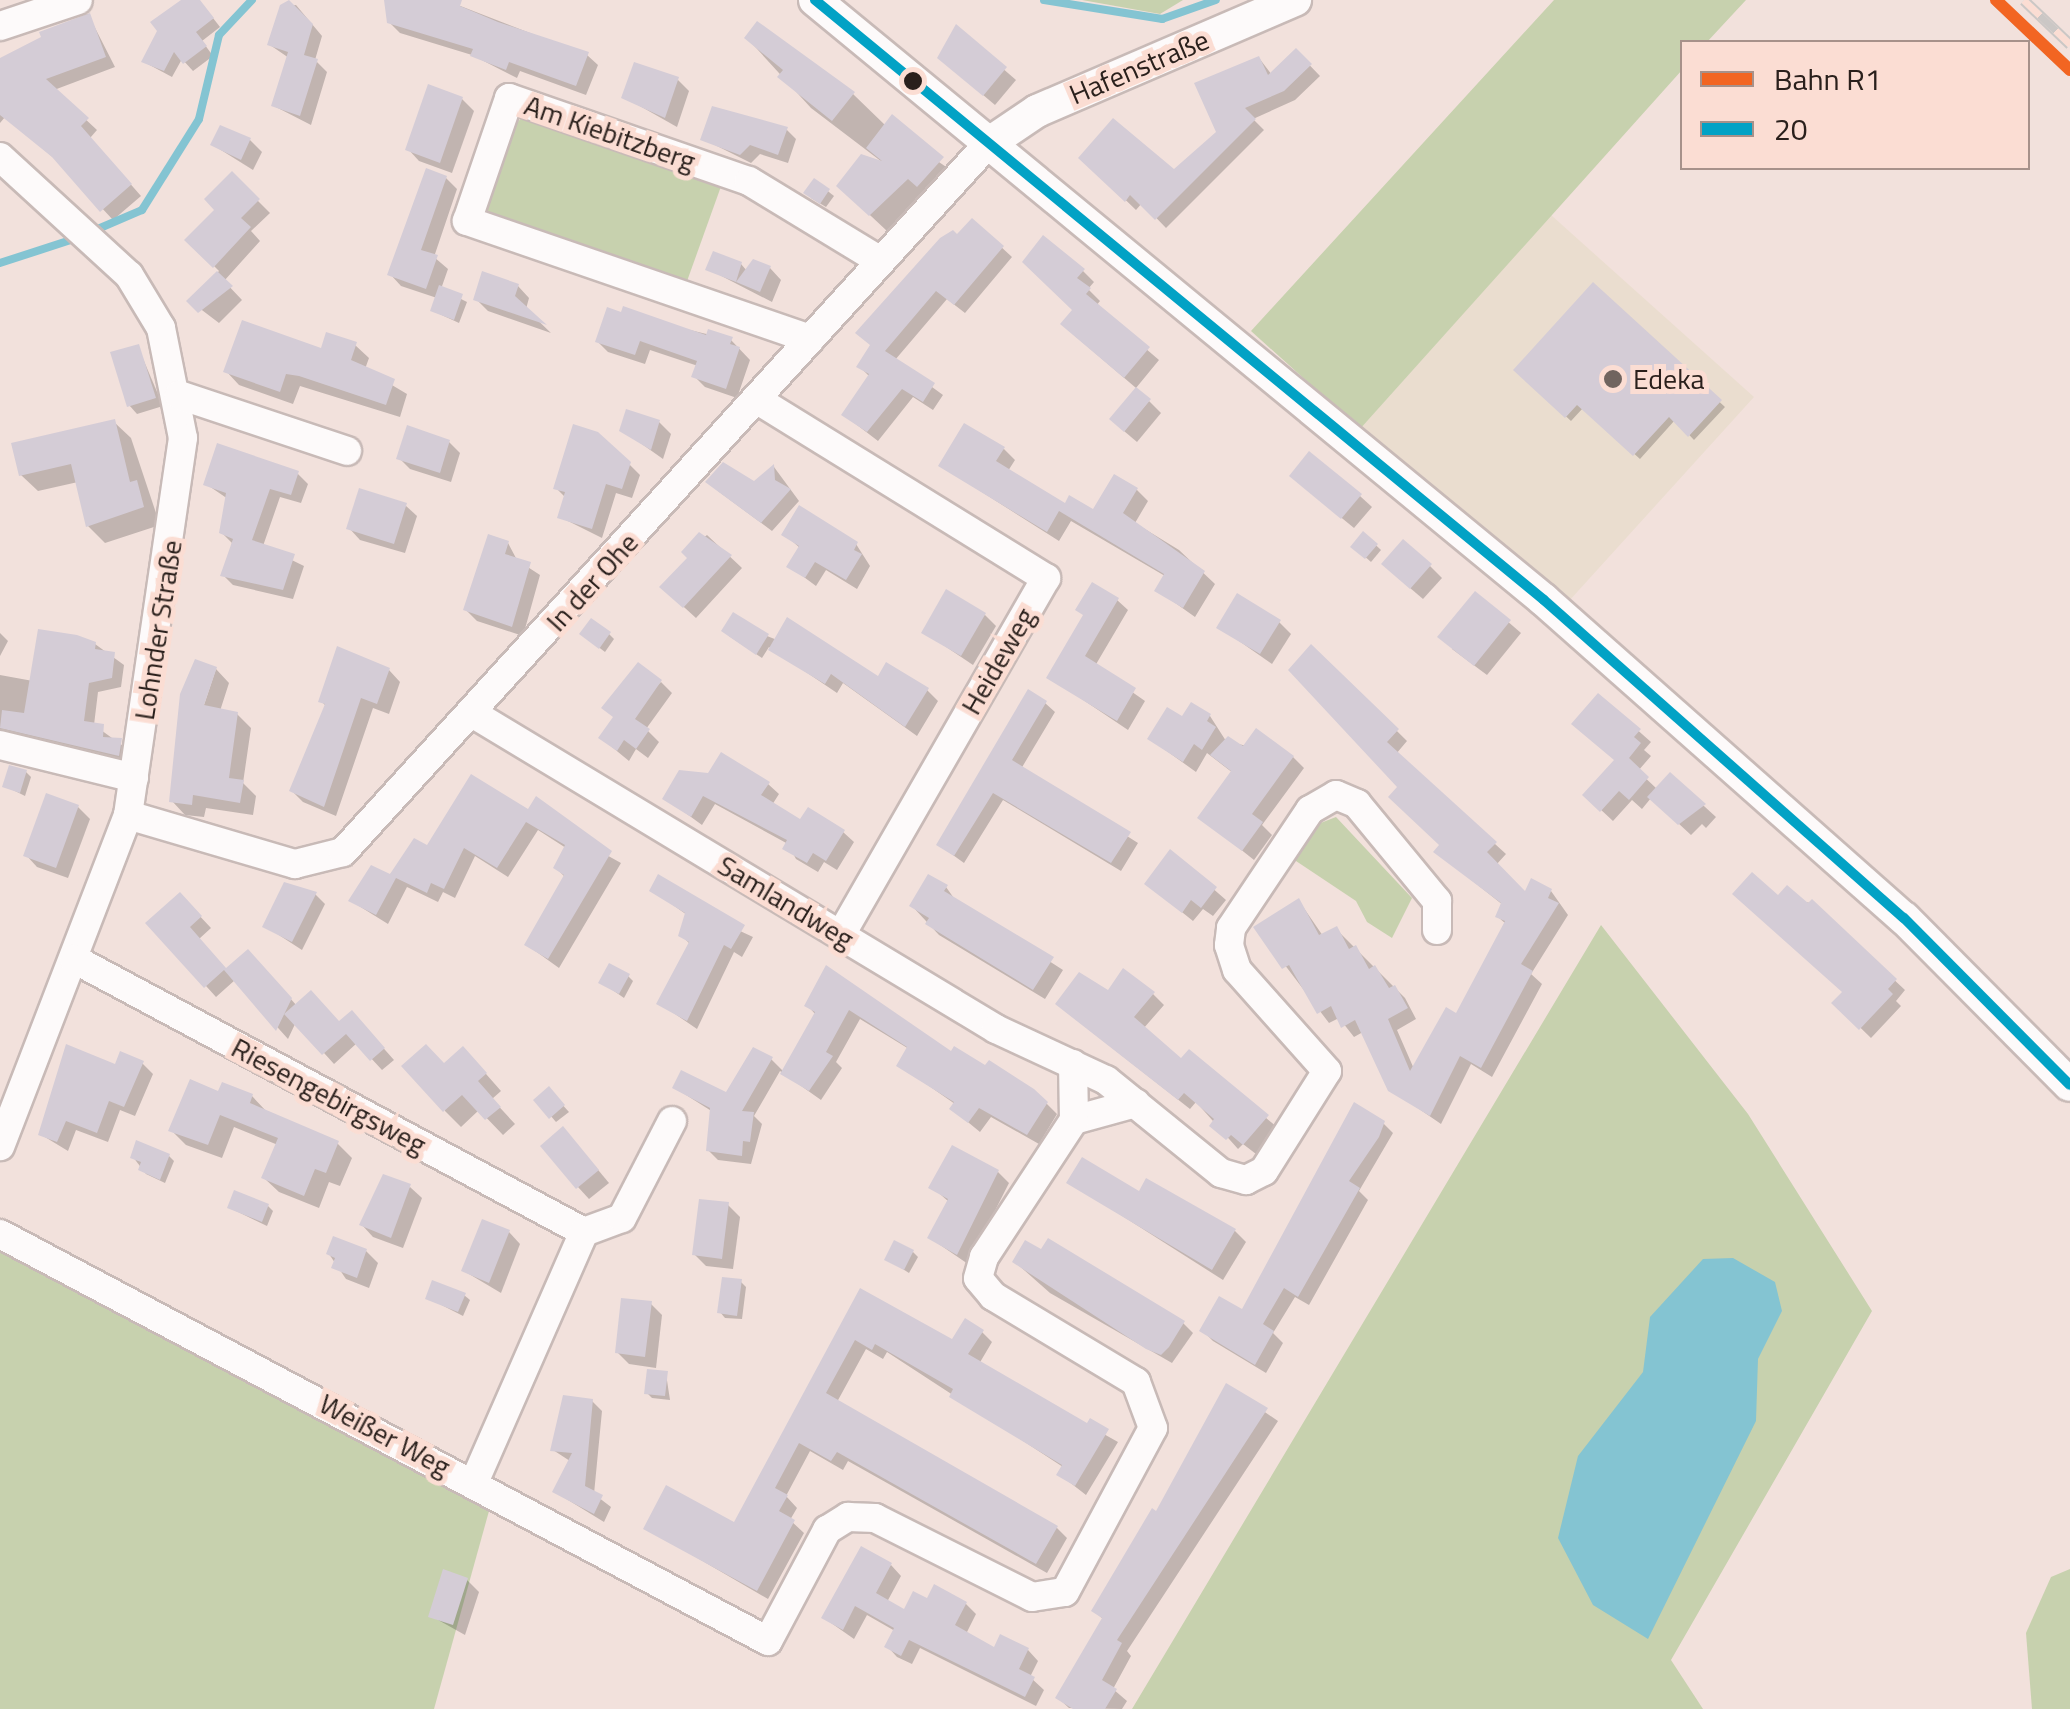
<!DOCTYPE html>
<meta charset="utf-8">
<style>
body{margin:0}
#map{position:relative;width:2070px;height:1709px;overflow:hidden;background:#f2e1dc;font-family:"Titillium Web",sans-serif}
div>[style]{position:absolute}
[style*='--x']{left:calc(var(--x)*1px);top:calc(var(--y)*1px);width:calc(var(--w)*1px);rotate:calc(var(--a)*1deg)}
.commercial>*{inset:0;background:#eaddcf}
.green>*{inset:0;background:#c7d1ae}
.water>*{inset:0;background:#84c4d2}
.shadow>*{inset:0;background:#0003}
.stream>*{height:8px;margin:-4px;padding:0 4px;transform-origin:4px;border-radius:4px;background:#84c4d2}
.building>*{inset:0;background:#d4ccd6}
.roads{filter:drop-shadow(2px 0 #c8bab7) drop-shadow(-2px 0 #c8bab7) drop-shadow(0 2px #c8bab7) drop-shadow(0 -2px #c8bab7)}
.minor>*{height:28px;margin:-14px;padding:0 14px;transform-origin:14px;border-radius:14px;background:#fdfafa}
.tertiary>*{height:32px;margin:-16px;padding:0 16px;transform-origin:16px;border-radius:16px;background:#fdfafa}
.rail>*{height:11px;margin-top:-5.5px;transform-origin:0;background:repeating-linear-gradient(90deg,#fbddd3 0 22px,#cbc7c5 0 44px);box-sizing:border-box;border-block:2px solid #cbc7c5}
.bus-1>*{height:10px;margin:-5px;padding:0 5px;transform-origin:5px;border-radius:5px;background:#02a2c5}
.rail-1>*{height:12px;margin:-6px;padding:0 6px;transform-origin:6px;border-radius:6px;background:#f26522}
.dots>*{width:28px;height:28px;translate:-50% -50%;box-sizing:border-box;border:5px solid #fbddd3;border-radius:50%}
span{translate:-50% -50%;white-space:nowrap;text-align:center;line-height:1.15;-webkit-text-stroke:10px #fbddd3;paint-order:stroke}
.street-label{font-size:28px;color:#2a201c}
.poi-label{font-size:28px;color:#2a201c}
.left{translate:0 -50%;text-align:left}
.legend{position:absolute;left:1680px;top:40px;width:350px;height:130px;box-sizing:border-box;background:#fbddd3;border:2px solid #a7918a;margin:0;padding:12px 18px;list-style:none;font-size:30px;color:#2a201c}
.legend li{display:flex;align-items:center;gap:20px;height:50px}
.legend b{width:50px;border:2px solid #a7918a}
</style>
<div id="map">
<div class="commercial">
<div style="clip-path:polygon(1551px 215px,1754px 397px,1569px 601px,1360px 429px)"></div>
</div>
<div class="green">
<div style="clip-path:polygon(1082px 0,1183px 0,1160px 14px)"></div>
<div style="clip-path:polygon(1554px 0,1746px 0,1707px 42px,1682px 42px,1682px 70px,1360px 429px,1251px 331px)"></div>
<div style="clip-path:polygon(528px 111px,724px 178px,686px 284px,483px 212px,511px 129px)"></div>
<div style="clip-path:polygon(1336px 817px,1412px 898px,1392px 938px,1367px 922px,1356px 901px,1293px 859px,1318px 824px)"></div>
<div style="clip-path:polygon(1601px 925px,1748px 1114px,1872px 1311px,1671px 1660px,1703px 1709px,1132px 1709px)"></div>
<div style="clip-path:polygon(0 1234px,494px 1493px,434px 1709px,0 1709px)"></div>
<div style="clip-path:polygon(2070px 1569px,2070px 1709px,2032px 1709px,2026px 1633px,2051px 1577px)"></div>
</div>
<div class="water">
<div style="clip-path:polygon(1733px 1258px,1775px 1282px,1782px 1311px,1758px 1359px,1756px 1421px,1648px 1639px,1593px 1605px,1558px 1538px,1578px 1456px,1643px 1372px,1650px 1317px,1703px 1259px)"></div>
</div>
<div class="shadow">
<div style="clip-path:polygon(183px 0,199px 0,220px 27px,202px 41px,213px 56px,193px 71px,182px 59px,172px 77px,144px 62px)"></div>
<div style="clip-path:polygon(401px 0,445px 0,587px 55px,598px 65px,586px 95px,520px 71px,517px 78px,472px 55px,400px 33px,389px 22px)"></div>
<div style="clip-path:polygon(296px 5px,322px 36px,315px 60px,327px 72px,311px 125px,274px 106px,289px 58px,270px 45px,282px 7px)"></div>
<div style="clip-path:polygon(89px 16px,115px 67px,54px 90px,97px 130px,90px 138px,141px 196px,113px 220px,61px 164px,5px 117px,0 123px,0 61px)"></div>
<div style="clip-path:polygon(956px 28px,1016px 80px,995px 105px,951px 68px)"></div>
<div style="clip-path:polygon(747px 38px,853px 94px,886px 126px,958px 175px,887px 231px,856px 202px,886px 165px,811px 108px)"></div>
<div style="clip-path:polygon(1296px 51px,1320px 76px,1295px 100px,1253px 119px,1264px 130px,1166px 228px,1142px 203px,1136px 210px,1082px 158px,1174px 172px,1219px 132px,1259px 58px,1272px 75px)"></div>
<div style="clip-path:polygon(678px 80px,689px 91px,677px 127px,624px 97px)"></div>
<div style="clip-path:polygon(462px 99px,474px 111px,452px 173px,419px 161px,408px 149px)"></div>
<div style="clip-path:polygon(786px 129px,796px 139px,788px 163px,760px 154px,751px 163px,703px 139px)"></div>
<div style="clip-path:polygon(250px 140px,262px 152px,253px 170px,213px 145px)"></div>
<div style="clip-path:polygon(232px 175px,270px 213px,251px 231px,260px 241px,224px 281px,242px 300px,219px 323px,190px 301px,219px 271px,188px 240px,218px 210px)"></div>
<div style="clip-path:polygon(446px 178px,457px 189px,434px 257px,448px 269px,441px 289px,467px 302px,459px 323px,433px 311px,437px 298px,401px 286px,390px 274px)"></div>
<div style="clip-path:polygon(815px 181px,834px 196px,826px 207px,811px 198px)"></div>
<div style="clip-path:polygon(973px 221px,1012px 257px,965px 313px,947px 299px,895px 360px,943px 395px,933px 410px,913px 397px,878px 441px,844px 415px,870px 377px,859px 366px)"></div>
<div style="clip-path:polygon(1025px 262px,1083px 271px,1094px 282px,1088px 289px,1100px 301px,1096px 306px,1159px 360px,1136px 388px,1074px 335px,1075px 310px)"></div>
<div style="clip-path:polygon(741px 264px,747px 271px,770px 268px,781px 280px,772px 302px,708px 269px)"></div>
<div style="clip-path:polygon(518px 286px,529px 298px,526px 309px,551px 333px,488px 311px,476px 299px)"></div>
<div style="clip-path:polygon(1593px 286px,1725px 407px,1694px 440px,1675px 420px,1640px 459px,1583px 408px,1571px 421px,1516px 370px)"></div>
<div style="clip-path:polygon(608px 310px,731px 340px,750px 360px,737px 398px,705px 387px,694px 376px,698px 366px,650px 350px,645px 364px,608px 352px,597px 341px)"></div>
<div style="clip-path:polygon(355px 345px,369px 358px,365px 369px,407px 394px,400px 417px,300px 386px,293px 404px,239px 385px,226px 371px)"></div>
<div style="clip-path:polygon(138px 347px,163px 406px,137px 414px,129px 405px)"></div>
<div style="clip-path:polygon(1149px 401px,1161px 413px,1137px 442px,1124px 431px)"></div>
<div style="clip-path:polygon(114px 422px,131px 438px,160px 525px,105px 543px,88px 526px,78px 482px,38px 491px,21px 475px)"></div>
<div style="clip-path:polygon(659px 422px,671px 434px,663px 459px,622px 430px)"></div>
<div style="clip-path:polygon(449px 442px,460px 453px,451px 482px,410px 469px,399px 458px)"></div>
<div style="clip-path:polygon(1004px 449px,1015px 460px,1008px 471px,1065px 506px,1094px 512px,1115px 477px,1137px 490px,1148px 501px,1135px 523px,1179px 550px,1215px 584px,1195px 617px,1157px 590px,1165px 576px,1071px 521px,1059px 541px,941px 466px)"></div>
<div style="clip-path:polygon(629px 464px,640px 475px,632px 498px,616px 493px,602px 538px,560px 517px,566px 498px,556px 488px)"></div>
<div style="clip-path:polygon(774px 467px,799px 501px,772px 531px,718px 491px,755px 484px)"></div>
<div style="clip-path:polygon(297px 473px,308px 484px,301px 503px,280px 497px,263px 546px,304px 566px,293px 599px,233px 585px,223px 575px,232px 543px,221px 532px,228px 499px,206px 484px)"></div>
<div style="clip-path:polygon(1304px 487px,1360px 496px,1372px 507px,1354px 528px)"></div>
<div style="clip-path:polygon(405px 505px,417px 516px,405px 553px,360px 540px,349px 528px)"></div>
<div style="clip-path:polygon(784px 534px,856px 544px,870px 566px,857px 589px,826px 570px,816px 586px,789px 566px,800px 548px)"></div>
<div style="clip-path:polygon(1364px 534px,1381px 550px,1371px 562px,1354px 547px)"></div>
<div style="clip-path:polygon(707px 535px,742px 568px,696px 618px,674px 598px,690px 558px,685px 552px)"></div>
<div style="clip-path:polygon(508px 543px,517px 560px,540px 575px,523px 636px,477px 621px,466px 610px)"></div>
<div style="clip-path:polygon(1430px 566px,1442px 578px,1423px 599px,1396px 576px)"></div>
<div style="clip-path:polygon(1476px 594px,1521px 633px,1487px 675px,1452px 649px)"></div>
<div style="clip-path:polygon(1117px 600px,1128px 610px,1095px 666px,1145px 701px,1128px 730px,1049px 677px)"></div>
<div style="clip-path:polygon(985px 615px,996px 626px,973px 665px,924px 632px)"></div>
<div style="clip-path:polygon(1279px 622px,1291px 634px,1272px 664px,1219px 627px)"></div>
<div style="clip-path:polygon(0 633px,8px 641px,0 656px)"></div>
<div style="clip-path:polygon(609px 634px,614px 639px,605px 652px,588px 639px)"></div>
<div style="clip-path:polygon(729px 636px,767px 636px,879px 680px,927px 690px,938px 701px,917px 736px,843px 683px,837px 693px,769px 647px,762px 658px)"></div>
<div style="clip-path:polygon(95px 644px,124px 665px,121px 687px,98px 692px,94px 725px,130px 751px,128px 765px,0 737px,0 675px,33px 681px)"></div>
<div style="clip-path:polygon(1312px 647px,1407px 741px,1396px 754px,1506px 854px,1496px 865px,1526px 895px,1551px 891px,1568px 915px,1531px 974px,1542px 984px,1492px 1077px,1471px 1064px,1441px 1124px,1390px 1089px,1363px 1032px,1354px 1037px,1339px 1018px,1329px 1023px,1256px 927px,1299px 901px,1323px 936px,1336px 929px,1405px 998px,1416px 1019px,1397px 1030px,1414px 1069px,1456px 1016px,1506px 924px,1498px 917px,1503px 905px,1436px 852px,1442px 845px)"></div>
<div style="clip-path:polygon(216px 669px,229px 683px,220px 711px,237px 714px,251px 728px,243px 783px,256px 796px,253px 815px,206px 808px,204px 817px,185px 815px,172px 801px)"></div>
<div style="clip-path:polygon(389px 670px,400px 682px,389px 714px,373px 708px,336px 816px,303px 802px,292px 791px,327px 707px,321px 701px)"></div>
<div style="clip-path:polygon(661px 682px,672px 693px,646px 729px,659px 742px,648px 758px,636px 749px,629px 761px,601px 738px)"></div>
<div style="clip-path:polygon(1599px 696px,1651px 742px,1644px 750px,1651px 756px,1638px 771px,1657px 789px,1670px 775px,1716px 817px,1706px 828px,1702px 824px,1691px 835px,1651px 798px,1642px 809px,1632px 800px,1613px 821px,1585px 795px,1616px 761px)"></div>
<div style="clip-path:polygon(1045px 703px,1055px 712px,1021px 769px,1138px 843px,1121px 871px,1003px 800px,964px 863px,939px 845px)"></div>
<div style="clip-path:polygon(1210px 716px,1226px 741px,1293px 757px,1304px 768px,1262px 825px,1272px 835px,1254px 860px,1200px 817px,1233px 773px,1207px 753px,1196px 772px,1150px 739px,1183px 720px)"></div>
<div style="clip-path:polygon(26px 772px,31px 777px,25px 796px,5px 786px)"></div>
<div style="clip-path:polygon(710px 776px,768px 784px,779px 794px,772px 805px,801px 822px,843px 832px,854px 842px,837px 870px,824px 862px,818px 872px,796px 859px,788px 844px,715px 804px,702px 825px,665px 798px)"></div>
<div style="clip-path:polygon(78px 807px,90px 819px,68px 878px,37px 867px,26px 855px)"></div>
<div style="clip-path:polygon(529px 812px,621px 863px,559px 968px,527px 945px,566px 878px,556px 868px,566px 848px,538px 830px,508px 877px,475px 856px,455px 898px,443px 892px,438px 902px,407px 887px,388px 924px,351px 901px,428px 848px)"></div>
<div style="clip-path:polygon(1171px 852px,1226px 900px,1213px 916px,1203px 909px,1193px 921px,1147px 884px)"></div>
<div style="clip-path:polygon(946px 887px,956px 901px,1063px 970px,1045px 999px,939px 935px,912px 906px)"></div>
<div style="clip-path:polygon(652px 890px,753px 937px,742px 957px,734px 952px,697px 1029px,659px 1003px,691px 945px,681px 935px,687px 915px)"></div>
<div style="clip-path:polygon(315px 894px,325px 904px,302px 950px,265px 926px)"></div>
<div style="clip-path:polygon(180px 895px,211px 928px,199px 939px,227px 970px,259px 963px,297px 1006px,340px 1024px,362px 1024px,394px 1060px,382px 1070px,357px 1043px,334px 1064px,296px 1022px,288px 1039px,235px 980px,216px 997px,149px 923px)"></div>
<div style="clip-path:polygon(1778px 899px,1812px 903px,1905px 990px,1896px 1001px,1901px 1006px,1871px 1038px,1835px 1003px,1845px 992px)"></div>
<div style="clip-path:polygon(827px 969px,952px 1054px,1046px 1103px,1057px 1114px,1039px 1144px,991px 1117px,980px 1132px,952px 1109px,955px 1104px,899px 1065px,909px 1049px,860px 1019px,836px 1062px,842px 1068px,821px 1100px,780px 1071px,754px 1116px,762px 1124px,751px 1164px,718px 1160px,708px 1150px,713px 1112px,675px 1088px,727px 1096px,771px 1059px,784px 1072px,816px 1015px,807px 1005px)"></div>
<div style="clip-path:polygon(628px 976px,633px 981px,624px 998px,601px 982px)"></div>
<div style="clip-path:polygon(1108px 993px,1153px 994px,1164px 1005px,1143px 1029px,1181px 1062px,1189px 1053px,1278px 1128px,1256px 1154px,1243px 1144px,1238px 1149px,1196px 1102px,1190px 1109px,1069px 1014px)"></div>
<div style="clip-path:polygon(142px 1063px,153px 1074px,135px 1116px,120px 1110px,108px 1142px,76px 1130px,68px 1151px,40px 1134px,116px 1068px)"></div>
<div style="clip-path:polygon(445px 1066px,479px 1066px,501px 1091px,492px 1099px,515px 1124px,503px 1135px,479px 1110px,461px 1127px,445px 1111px)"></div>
<div style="clip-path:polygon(549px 1090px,569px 1112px,556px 1122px,537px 1100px)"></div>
<div style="clip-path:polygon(220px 1094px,252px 1096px,266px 1111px,337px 1143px,352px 1158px,340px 1186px,329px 1182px,319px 1208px,279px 1192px,264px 1178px,278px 1145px,234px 1127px,222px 1158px,186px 1145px,171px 1130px)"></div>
<div style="clip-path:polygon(1383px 1123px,1393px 1133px,1359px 1191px,1368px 1200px,1309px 1305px,1295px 1297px,1273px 1333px,1283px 1343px,1266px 1373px,1213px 1341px,1202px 1330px,1243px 1312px)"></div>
<div style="clip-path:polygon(574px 1141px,609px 1183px,589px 1199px,578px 1187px)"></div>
<div style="clip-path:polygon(169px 1156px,174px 1161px,165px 1183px,146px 1174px,133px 1157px)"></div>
<div style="clip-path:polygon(998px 1172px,1009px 1183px,968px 1264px,930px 1238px,949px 1202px,932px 1187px)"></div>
<div style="clip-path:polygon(1069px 1182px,1139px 1194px,1235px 1231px,1246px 1242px,1223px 1280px)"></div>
<div style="clip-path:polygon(410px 1187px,422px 1198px,403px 1248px,373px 1237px,362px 1225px)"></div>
<div style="clip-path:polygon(728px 1205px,740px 1217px,733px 1269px,706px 1266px,694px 1254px)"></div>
<div style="clip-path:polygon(268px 1206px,273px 1211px,267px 1226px,230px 1208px)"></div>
<div style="clip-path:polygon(509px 1232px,520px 1244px,501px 1293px,464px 1271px)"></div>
<div style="clip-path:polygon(366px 1251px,378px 1263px,369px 1288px,346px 1279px,329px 1254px)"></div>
<div style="clip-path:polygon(913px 1252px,918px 1257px,909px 1273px,887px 1259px)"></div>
<div style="clip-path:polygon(1015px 1262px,1183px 1323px,1193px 1333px,1172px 1363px,1050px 1293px)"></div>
<div style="clip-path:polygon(741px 1282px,746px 1287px,742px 1319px,725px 1318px,720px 1312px)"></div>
<div style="clip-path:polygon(861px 1291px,952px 1343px,982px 1332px,992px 1342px,979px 1364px,1118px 1442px,1086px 1495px,1059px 1474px,1063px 1467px,887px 1352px,883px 1359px,866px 1349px,837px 1402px,1057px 1528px,1067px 1538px,1047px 1573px,848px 1461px,843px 1470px,810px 1451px,786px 1496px,797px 1508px,790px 1520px,804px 1533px,768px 1599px,646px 1528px,735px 1525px)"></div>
<div style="clip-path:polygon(464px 1295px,470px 1300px,463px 1316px,428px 1298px)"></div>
<div style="clip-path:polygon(650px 1303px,662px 1315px,656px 1368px,629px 1364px,617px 1352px)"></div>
<div style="clip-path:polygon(666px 1374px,670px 1400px,652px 1398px,647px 1393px)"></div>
<div style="clip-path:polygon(1227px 1386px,1278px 1421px,1127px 1651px,1131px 1656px,1113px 1689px,1127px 1701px,1122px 1709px,1069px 1708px,1058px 1698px,1104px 1620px,1094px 1611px,1157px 1514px)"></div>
<div style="clip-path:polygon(592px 1401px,602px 1411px,594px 1494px,611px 1507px,604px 1522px,555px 1492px,570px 1461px,553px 1450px)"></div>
<div style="clip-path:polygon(891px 1565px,901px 1576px,887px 1602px,905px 1612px,928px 1601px,966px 1604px,976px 1614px,966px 1634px,995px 1650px,1028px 1650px,1038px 1661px,1030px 1677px,1044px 1690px,1036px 1706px,920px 1648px,912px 1664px,897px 1657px,887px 1646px,895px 1631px,867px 1615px,854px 1639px,824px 1618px)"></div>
<div style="clip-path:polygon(467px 1580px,479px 1592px,465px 1635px,431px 1616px)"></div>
</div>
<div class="stream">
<div style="--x:1044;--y:0;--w:120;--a:9.1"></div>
<div style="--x:1162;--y:19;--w:57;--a:-19.4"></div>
<div style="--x:93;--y:231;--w:53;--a:-23.2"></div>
<div style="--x:142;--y:210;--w:107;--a:-57.9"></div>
<div style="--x:199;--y:119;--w:86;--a:-76.6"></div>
<div style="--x:219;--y:35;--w:48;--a:-46.7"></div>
<div style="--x:0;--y:263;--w:84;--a:-18"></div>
</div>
<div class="building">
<div style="clip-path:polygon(181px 0,200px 0,214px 18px,196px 32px,207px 46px,183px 64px,174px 52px,164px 71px,141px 62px,157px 31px,150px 22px)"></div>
<div style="clip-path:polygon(289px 0,313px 24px,304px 55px,318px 59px,300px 116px,271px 106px,288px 52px,267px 45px,280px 5px)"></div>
<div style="clip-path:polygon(384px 0,462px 0,460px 6px,498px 22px,589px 52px,576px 86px,509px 62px,506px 70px,470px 56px,473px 49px,387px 23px)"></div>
<div style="clip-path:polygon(90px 13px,106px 57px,46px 79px,89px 118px,81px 126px,132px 184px,100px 212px,52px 157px,0 115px,0 58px,41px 37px,39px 32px)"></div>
<div style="clip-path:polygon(757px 21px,855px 92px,832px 121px,777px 77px,783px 70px,744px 38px)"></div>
<div style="clip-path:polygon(956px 24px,1007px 67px,983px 96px,937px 58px)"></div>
<div style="clip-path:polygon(1296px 48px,1312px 64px,1284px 91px,1245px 108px,1256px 119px,1155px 220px,1130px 195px,1125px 202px,1078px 158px,1113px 118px,1174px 169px,1216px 132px,1194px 83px,1259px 56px,1268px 75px)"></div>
<div style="clip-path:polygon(634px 62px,679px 77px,665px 118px,621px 98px)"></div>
<div style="clip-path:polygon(428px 84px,463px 97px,440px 163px,405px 150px)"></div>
<div style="clip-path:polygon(712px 106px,788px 127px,778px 155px,750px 145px,740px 155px,700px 140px)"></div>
<div style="clip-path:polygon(892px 114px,944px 157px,917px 187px,908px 179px,869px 216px,836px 186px,861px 154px,882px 161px,866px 148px)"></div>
<div style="clip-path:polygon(220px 125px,251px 138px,241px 160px,210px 145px)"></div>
<div style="clip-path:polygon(426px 168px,447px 176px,421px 250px,438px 255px,426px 289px,387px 275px)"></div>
<div style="clip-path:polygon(232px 171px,260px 199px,241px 218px,251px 227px,213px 268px,184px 240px,214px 210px,204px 199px)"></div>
<div style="clip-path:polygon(814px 178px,830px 189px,820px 204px,803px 193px)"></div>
<div style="clip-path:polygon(972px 218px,1004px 246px,954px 305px,936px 291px,885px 351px,935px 383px,923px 402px,902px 389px,867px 432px,841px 415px,869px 374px,856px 367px,870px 345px,855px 333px,940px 238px,953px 230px,957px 234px)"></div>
<div style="clip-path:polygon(1043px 235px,1085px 269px,1077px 278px,1091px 288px,1086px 294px,1150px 347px,1124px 378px,1060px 324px,1072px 310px,1022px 262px)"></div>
<div style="clip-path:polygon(713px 251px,742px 262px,736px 282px,705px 270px)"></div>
<div style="clip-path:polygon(753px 259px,771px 266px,760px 292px,736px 282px)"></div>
<div style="clip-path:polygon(217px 271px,233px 286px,198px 313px,186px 301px)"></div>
<div style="clip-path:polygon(482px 271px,519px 284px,515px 296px,547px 325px,473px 300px)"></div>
<div style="clip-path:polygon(1593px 282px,1722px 400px,1688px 437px,1669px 417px,1633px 456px,1577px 405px,1565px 418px,1513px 370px)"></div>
<div style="clip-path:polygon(439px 285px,463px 294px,454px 320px,430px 311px)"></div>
<div style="clip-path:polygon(623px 306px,706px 335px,708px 329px,733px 337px,730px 344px,740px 347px,726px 389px,691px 377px,697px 361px,640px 341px,635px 355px,595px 342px,607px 307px,621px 312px)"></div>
<div style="clip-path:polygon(242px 320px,321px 348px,326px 332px,357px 342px,351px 360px,395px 379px,386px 405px,299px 376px,286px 374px,280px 392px,223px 372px)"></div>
<div style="clip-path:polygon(139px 344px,156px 398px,127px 407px,110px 352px)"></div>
<div style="clip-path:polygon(1136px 387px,1151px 399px,1124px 432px,1109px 419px)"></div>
<div style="clip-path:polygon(626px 409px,660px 420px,651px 450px,619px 431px)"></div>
<div style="clip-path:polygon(115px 419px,130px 482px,137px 480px,144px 507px,86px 527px,71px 464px,19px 476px,11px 443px)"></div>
<div style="clip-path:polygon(964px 423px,1005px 447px,996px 461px,1065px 503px,1069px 495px,1093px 509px,1114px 474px,1138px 488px,1123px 513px,1205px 571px,1183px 608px,1154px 591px,1164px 574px,1059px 511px,1047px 532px,938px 466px)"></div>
<div style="clip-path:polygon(573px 424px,598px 432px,631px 462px,622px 489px,606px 484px,592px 529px,557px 518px,565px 492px,553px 489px)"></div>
<div style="clip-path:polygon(407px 425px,450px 440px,440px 473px,396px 459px)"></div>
<div style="clip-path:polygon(217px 443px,299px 471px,291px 495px,270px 489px,252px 540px,295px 554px,283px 590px,220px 576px,233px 539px,219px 533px,226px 493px,203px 485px)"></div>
<div style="clip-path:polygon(1309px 451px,1362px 494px,1341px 519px,1289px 476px)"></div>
<div style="clip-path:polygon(723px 462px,754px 481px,774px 464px,775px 480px,791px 489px,761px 523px,705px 482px)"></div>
<div style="clip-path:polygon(359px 488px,407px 503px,394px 544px,346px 529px)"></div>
<div style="clip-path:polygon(799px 505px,858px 542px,854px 550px,862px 554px,846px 580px,815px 562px,805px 578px,786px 567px,799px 546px,781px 535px)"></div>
<div style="clip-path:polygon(1363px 531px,1378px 544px,1365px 559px,1350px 547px)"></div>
<div style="clip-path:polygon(699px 532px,732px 555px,683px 608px,659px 587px,687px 558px,681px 552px)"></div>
<div style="clip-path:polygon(488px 534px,509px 541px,505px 554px,531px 562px,512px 627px,463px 610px)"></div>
<div style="clip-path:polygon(1403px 539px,1432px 564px,1410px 589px,1381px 564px)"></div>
<div style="clip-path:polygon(1092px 582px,1119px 598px,1085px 656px,1136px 688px,1117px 721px,1046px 678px,1083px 615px,1075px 610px)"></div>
<div style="clip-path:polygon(946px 589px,986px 613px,961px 656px,921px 633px)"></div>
<div style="clip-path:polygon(1475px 591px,1511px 620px,1474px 666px,1437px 637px)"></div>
<div style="clip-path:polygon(1237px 593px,1281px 620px,1260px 654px,1216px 628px)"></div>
<div style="clip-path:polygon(733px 612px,769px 634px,756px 655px,721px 631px)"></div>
<div style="clip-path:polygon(787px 617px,878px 676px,886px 662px,929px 688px,905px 727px,831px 674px,825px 684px,768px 650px)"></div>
<div style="clip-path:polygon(591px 618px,611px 632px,599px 649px,579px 634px)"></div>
<div style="clip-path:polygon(38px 629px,77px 635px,96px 642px,95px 649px,115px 652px,112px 678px,89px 683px,84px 721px,104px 724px,103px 737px,122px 738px,119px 756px,0 728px,2px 710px,24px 713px)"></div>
<div style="clip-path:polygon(1311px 644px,1399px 729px,1387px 742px,1497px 842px,1487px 852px,1525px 891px,1531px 878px,1552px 889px,1548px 898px,1559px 903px,1521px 964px,1533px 971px,1481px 1068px,1460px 1056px,1430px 1116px,1388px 1091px,1355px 1020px,1341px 1028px,1331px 1006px,1317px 1014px,1289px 965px,1282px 969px,1253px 927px,1299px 898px,1319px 935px,1337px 926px,1349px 949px,1356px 945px,1369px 969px,1375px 965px,1389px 988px,1395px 985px,1408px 1008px,1388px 1019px,1410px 1071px,1446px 1007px,1456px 1013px,1505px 921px,1495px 917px,1501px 903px,1433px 852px,1439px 845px,1388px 797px,1397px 787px,1288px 670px)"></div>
<div style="clip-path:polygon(337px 646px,390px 668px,377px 704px,361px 698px,324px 807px,289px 791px,325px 704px,318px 702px)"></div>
<div style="clip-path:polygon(195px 659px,217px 667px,204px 705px,238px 712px,229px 778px,244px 780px,240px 803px,193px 795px,192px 805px,169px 802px,180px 694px)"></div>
<div style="clip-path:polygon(638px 662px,662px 680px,635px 719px,650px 729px,636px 749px,624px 740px,617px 751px,598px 738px,613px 717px,601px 708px)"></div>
<div style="clip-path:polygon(1028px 689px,1047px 701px,1012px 760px,1131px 832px,1111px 863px,993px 793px,954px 856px,936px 845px)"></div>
<div style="clip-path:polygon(1598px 693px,1641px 729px,1634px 737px,1641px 743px,1629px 758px,1649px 777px,1629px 800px,1619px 791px,1600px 812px,1582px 795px,1614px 760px,1571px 724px)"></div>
<div style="clip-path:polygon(1191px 702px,1211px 714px,1207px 721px,1216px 727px,1202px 750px,1194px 744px,1183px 762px,1147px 739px,1167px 707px,1182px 716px)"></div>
<div style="clip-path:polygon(1256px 728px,1294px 756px,1252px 814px,1263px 822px,1242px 851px,1197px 818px,1231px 771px,1210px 755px,1228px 736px,1243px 746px)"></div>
<div style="clip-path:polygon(721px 752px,770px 782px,761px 795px,800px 819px,808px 807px,845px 830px,826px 861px,813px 853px,807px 863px,782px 849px,787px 840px,703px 796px,691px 817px,662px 799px,679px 770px,708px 773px)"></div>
<div style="clip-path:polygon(9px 765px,27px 770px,20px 793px,2px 787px)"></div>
<div style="clip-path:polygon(1670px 772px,1706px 804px,1678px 825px,1647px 797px)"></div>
<div style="clip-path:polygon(471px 774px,528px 809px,536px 796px,612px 851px,548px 959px,524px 945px,564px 875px,553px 868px,565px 845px,526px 822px,497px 868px,464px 848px,444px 889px,431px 883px,427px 893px,396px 878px,376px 915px,348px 901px,371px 865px,390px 874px,414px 838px,427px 845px)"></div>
<div style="clip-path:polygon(46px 793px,79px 805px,56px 868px,23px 856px)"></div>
<div style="clip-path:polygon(1170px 849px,1217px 887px,1201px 908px,1191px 900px,1182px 913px,1144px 884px)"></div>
<div style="clip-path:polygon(1752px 872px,1778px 895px,1787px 885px,1808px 903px,1812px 899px,1897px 979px,1888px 989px,1893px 994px,1859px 1030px,1831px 1003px,1842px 992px,1732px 894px)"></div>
<div style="clip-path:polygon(658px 874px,745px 925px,731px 949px,724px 945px,687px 1021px,656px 1004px,689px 942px,678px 936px,685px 913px,649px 891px)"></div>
<div style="clip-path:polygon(928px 874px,948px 885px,944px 891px,1054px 957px,1033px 990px,925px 924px,929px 918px,909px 906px)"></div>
<div style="clip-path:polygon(284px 882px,317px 892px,292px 942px,262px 927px)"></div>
<div style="clip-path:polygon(180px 892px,202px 916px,190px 927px,226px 968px,248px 949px,292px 998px,276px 1031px,224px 970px,204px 988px,145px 923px)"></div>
<div style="clip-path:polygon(609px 963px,630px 974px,619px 994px,598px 983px)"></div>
<div style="clip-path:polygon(826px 965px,951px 1051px,954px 1046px,985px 1065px,989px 1060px,1034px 1089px,1048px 1102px,1027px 1135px,979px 1108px,968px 1123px,949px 1109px,954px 1102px,896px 1066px,907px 1047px,849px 1010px,826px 1052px,833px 1056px,809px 1091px,780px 1074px,815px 1012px,804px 1006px)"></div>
<div style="clip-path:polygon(1123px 968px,1155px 992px,1134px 1017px,1181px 1058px,1189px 1049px,1269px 1115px,1243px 1145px,1231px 1135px,1226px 1140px,1209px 1126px,1214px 1119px,1184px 1093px,1178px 1100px,1055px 1004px,1079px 972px,1108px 990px)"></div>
<div style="clip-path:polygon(311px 990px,339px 1021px,352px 1010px,385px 1048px,370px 1061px,346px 1034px,322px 1055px,284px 1014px)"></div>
<div style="clip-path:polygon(66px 1044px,115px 1064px,120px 1051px,144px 1061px,124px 1107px,109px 1101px,97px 1133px,66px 1121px,57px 1142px,38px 1135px)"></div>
<div style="clip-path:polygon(426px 1044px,444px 1063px,463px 1046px,487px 1073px,478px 1081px,501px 1107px,485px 1120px,462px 1095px,443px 1112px,401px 1066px)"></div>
<div style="clip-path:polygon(753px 1047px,773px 1057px,742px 1111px,754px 1112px,750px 1142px,743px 1141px,742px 1156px,706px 1151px,710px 1108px,672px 1088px,681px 1070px,726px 1092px)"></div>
<div style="clip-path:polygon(190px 1079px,218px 1091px,222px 1082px,253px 1094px,250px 1103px,339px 1141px,326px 1173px,315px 1169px,304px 1196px,261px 1178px,278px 1138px,220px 1115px,208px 1145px,168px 1131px)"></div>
<div style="clip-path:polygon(549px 1086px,565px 1105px,549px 1119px,533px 1100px)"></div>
<div style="clip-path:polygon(1354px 1102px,1385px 1121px,1379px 1137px,1349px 1181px,1360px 1188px,1298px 1297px,1284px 1288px,1263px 1324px,1274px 1331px,1255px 1365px,1199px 1331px,1219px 1296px,1242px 1309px)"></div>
<div style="clip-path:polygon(563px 1126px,599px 1170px,576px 1189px,540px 1146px)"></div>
<div style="clip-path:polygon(136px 1140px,170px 1154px,160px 1180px,138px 1170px,141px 1162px,130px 1158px)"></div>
<div style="clip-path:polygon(952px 1145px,999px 1170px,957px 1255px,927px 1238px,948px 1199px,928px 1188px)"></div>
<div style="clip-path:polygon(1082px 1157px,1139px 1191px,1146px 1178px,1236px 1229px,1212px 1270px,1066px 1183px)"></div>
<div style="clip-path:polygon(383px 1174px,411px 1184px,391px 1238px,359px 1225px)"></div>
<div style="clip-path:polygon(234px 1190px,269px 1204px,262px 1222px,227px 1208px)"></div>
<div style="clip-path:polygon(699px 1199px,729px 1202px,722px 1259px,692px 1255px)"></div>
<div style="clip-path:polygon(482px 1219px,510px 1230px,489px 1283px,461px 1271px)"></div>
<div style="clip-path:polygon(333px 1236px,367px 1249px,357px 1278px,331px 1268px,335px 1258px,326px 1254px)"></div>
<div style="clip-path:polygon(1048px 1238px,1185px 1321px,1169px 1347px,1161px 1355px,1146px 1349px,1012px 1262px,1025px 1240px,1041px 1249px)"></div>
<div style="clip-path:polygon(894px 1240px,914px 1250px,904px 1270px,884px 1260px)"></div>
<div style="clip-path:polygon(722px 1277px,742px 1279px,737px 1316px,717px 1313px)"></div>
<div style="clip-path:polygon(432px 1280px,466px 1293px,458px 1312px,425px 1299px)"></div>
<div style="clip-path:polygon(860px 1288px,952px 1339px,965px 1318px,984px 1330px,968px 1354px,1087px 1423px,1090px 1418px,1109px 1429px,1075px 1486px,1056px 1475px,1062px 1465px,949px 1397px,953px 1389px,875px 1344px,872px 1350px,855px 1340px,826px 1393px,1058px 1526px,1036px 1564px,837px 1452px,831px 1461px,799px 1443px,775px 1488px,788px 1495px,779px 1511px,795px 1520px,757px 1591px,643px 1529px,666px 1485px,734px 1522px)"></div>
<div style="clip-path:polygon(621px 1298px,652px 1301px,645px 1357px,615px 1353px)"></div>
<div style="clip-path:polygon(647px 1369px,668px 1371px,665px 1396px,644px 1394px)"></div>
<div style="clip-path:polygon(1226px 1383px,1268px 1408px,1117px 1640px,1122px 1643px,1102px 1680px,1117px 1689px,1105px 1709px,1073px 1709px,1055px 1698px,1102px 1618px,1091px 1611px,1152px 1508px,1156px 1511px)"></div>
<div style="clip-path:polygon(563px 1395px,593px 1399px,585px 1486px,603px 1495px,594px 1514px,552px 1492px,572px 1453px,550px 1451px)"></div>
<div style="clip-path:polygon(861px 1546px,892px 1563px,876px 1593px,904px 1609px,913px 1591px,927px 1598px,934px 1584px,967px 1602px,955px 1625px,994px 1647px,1000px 1634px,1029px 1648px,1019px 1669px,1035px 1677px,1025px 1697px,909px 1640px,901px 1656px,884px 1647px,894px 1628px,855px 1606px,843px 1630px,821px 1618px)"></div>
<div style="clip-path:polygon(443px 1569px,468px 1578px,453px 1625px,428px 1617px)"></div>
</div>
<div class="roads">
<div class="minor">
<div style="--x:0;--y:26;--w:82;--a:-18.4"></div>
<div style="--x:0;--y:157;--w:175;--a:42.5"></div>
<div style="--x:129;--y:275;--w:62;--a:58.9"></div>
<div style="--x:161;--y:328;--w:112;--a:78.7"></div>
<div style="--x:183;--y:438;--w:381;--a:98.3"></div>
<div style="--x:128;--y:815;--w:355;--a:111.1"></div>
<div style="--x:810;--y:339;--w:363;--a:-161"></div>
<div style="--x:467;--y:221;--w:130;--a:-71.1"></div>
<div style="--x:509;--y:98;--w:254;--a:19.1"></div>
<div style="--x:749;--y:181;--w:152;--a:31.3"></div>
<div style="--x:179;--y:395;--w:177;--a:18.4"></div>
<div style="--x:756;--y:399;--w:341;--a:31.7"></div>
<div style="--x:1046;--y:578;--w:412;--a:119.9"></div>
<div style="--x:472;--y:713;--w:612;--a:31.09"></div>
<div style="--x:996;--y:1029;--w:121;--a:24.9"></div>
<div style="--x:1106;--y:1080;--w:148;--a:39"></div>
<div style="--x:1221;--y:1173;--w:26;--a:16"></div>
<div style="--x:1246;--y:1180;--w:20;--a:-27"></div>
<div style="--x:1264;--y:1171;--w:118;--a:-57.8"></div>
<div style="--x:1327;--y:1071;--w:135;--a:-131.7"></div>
<div style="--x:1237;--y:970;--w:26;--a:-108"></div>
<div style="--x:1229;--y:945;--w:17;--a:-83"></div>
<div style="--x:1231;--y:928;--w:142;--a:-56.2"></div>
<div style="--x:1310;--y:810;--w:30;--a:-30"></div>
<div style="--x:1336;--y:795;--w:23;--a:23"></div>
<div style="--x:1357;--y:804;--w:126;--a:50.5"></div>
<div style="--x:1437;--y:901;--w:29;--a:90"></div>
<div style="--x:0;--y:745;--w:138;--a:13.8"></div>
<div style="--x:128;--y:815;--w:174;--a:16.4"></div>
<div style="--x:295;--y:864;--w:49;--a:-14"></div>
<div style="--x:343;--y:852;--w:958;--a:-47.67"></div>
<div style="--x:74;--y:959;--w:578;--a:28.16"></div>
<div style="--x:584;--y:1232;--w:273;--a:113.7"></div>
<div style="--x:1074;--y:1120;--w:64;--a:-15.3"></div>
<div style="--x:584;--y:1232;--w:40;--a:-20.2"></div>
<div style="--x:622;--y:1218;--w:109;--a:-62.7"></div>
<div style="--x:0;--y:1234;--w:869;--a:27.92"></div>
<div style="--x:768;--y:1641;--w:126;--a:-62"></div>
<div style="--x:827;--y:1530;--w:25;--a:-32"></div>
<div style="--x:848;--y:1517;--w:27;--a:2"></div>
<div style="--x:875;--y:1518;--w:176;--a:26.7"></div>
<div style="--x:1032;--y:1597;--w:33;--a:-9"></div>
<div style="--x:1065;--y:1592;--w:186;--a:-61.8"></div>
<div style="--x:1153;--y:1428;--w:49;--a:-110.3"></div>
<div style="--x:1136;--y:1382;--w:167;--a:-149"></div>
<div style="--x:993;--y:1296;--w:23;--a:-130"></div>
<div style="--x:978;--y:1278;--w:22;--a:-74"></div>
<div style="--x:984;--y:1257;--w:164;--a:-56.7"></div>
<div style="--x:1074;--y:1120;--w:56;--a:-91"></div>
</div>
<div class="tertiary">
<div style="--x:815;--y:0;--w:944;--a:39.46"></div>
<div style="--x:1544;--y:600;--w:480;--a:41.5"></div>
<div style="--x:1904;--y:918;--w:235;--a:45.2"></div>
<div style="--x:988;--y:144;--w:59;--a:-34"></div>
<div style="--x:1037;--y:111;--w:281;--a:-23.3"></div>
</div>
</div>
<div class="rail">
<div style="--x:1996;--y:0;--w:102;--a:43.4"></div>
<div style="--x:2024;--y:0;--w:64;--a:43.7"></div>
</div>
<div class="bus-1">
<div style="--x:815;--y:0;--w:944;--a:39.46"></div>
<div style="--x:1544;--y:600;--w:480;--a:41.5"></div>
<div style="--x:1904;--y:918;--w:235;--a:45.2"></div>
</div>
<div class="rail-1">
<div style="--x:1996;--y:0;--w:102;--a:43.4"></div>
</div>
<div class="dots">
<div style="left:913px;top:81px;background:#2a201c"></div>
<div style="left:1613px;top:379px;background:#70645f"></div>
</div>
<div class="street-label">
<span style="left:1139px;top:67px;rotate:-23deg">Hafenstraße</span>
<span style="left:610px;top:133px;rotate:19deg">Am Kiebitzberg</span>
<span style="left:592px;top:582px;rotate:-48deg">In der Ohe</span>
<span style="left:158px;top:630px;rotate:-81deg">Lohnder Straße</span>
<span style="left:998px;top:661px;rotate:-60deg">Heideweg</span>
<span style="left:786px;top:902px;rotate:31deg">Samlandweg</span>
<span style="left:329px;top:1096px;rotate:28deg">Riesengebirgsweg</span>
<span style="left:385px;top:1435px;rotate:28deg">Weißer Weg</span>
</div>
<div class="poi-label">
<span class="left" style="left:1633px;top:379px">Edeka</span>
</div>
<ul class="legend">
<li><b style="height:12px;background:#f26522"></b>Bahn R1</li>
<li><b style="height:12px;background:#02a2c5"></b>20</li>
</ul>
</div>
